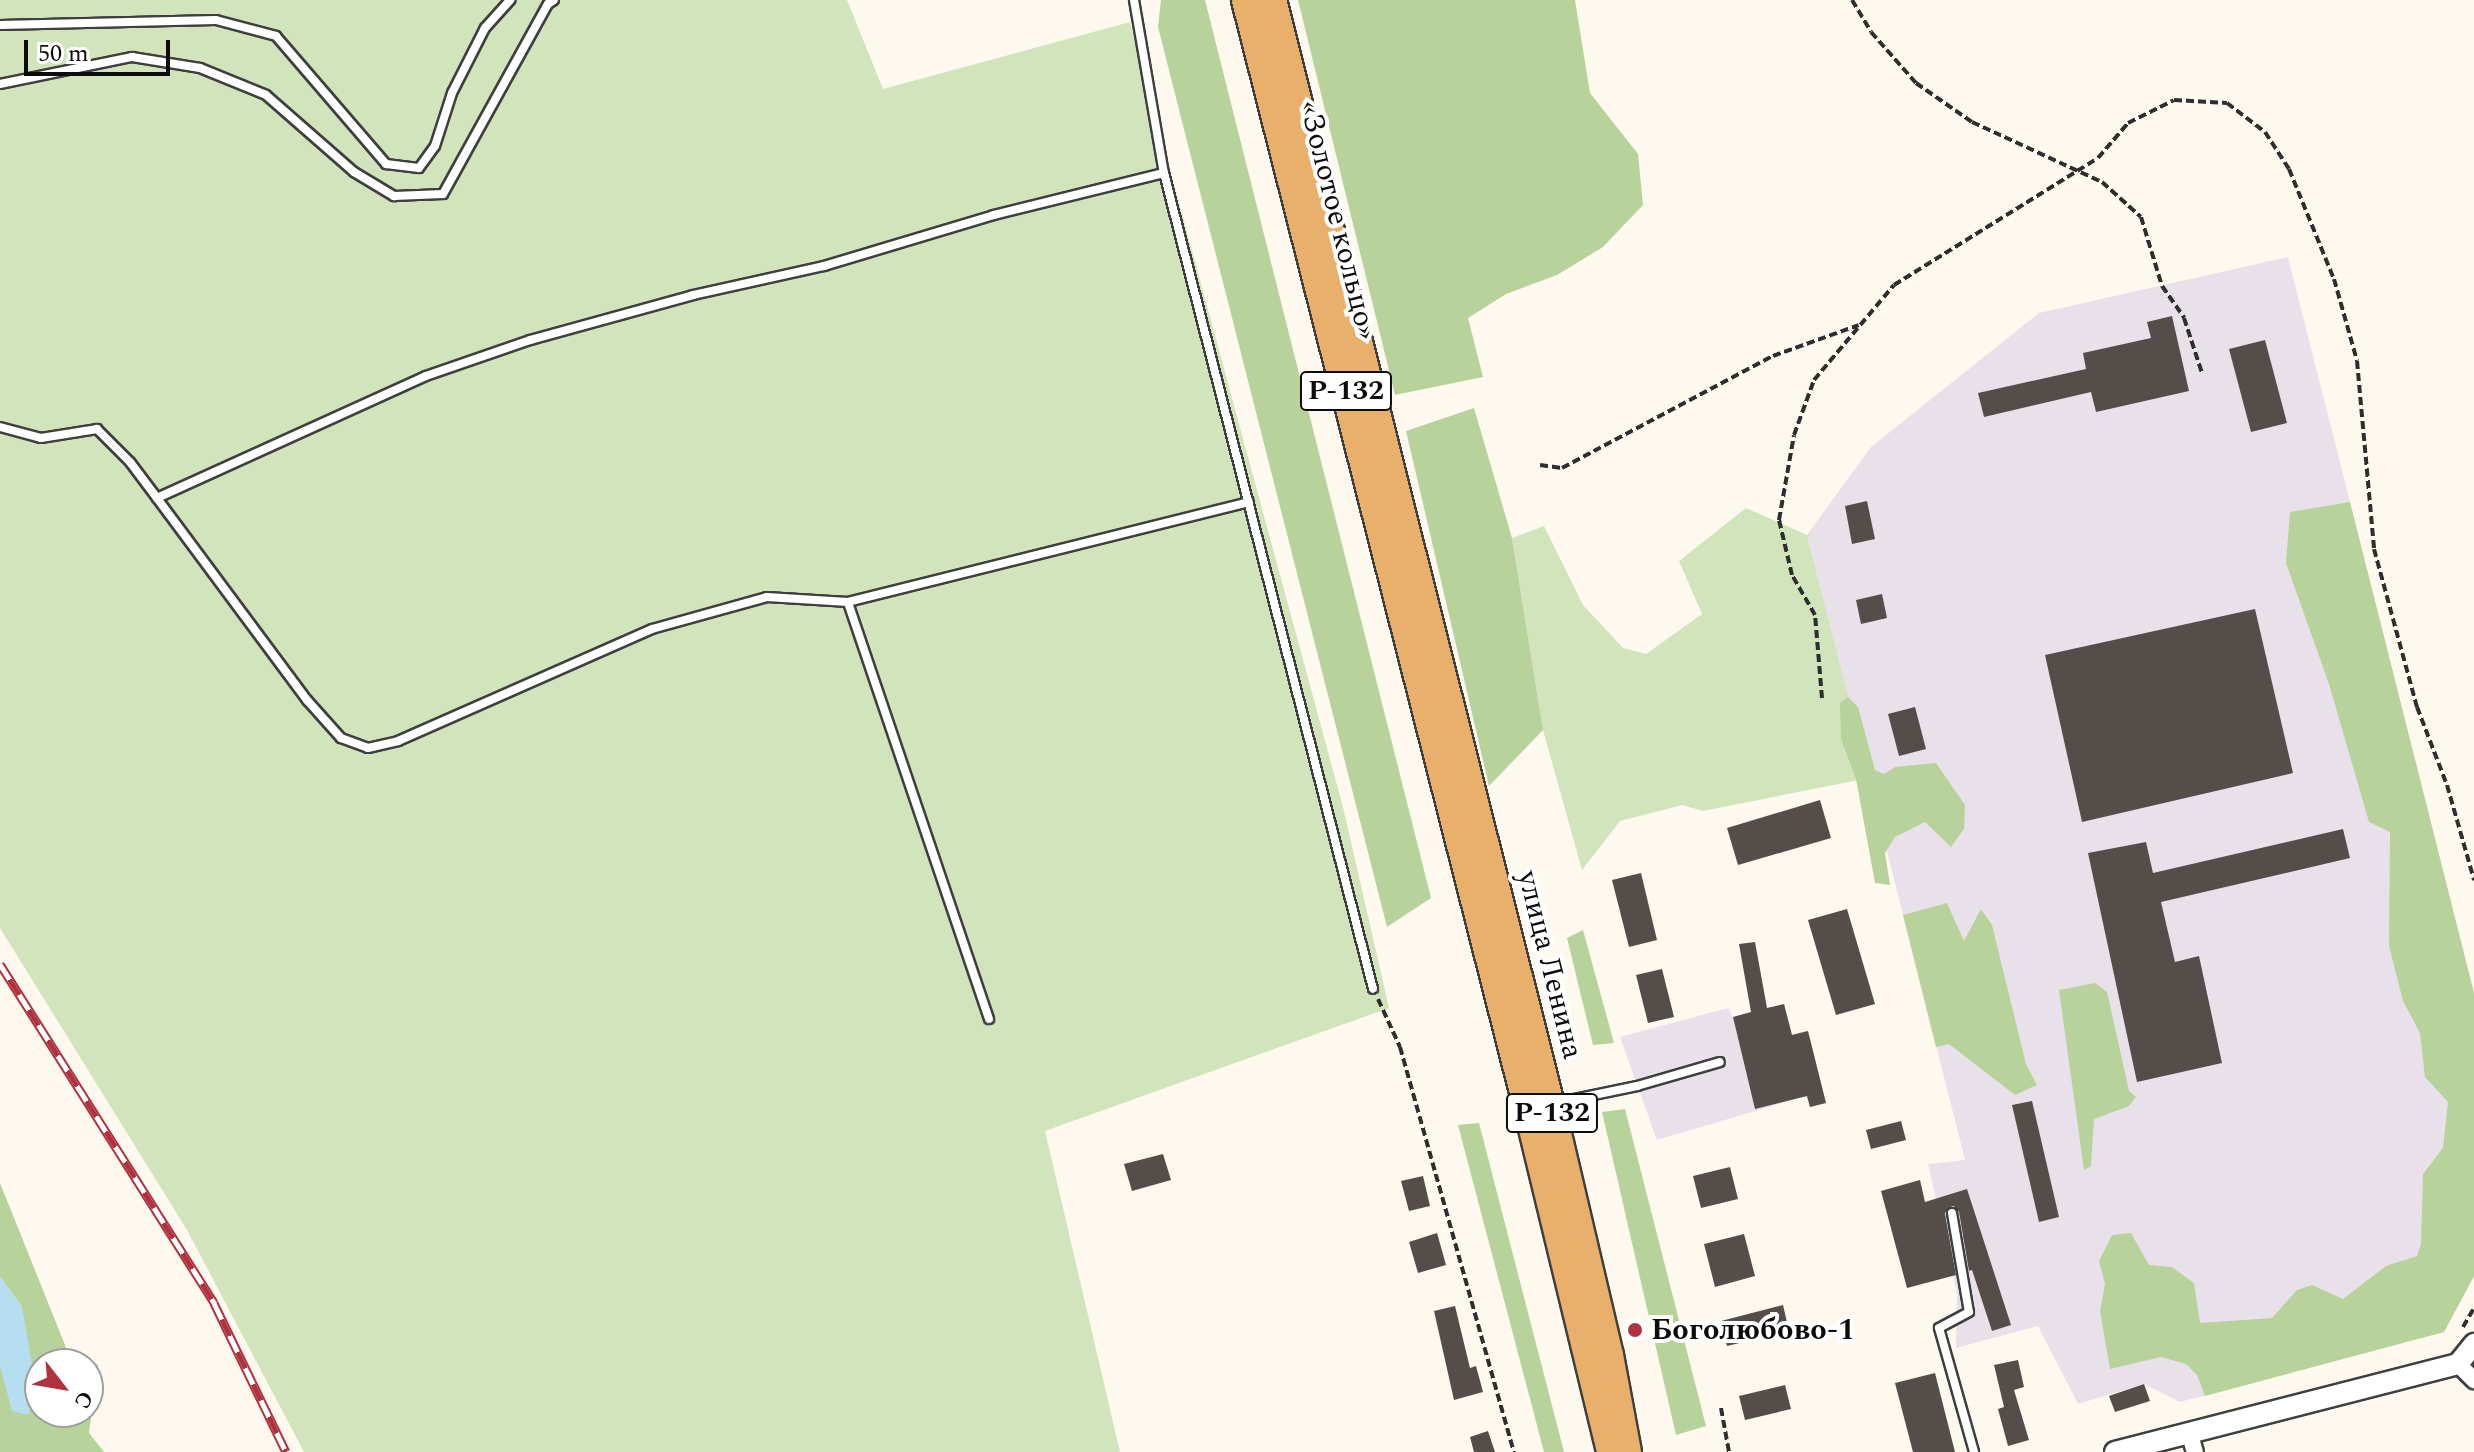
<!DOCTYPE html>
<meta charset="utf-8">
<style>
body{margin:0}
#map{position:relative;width:2474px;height:1452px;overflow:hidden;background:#fdf9ee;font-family:Spectral,serif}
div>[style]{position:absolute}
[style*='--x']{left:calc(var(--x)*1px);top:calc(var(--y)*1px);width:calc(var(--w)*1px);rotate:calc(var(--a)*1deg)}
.industrial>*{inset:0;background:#e9e1ea}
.green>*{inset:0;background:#d2e4bb}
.forest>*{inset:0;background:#b7d39b}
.water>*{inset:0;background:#b7ddf0}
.building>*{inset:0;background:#544d4a}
.path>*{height:4px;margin-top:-2px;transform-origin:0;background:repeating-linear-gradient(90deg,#2e2e2e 0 8px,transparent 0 12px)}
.roads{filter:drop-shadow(2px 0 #3f3f3f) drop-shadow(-2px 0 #3f3f3f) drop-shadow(0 2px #3f3f3f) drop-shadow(0 -2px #3f3f3f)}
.service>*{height:8px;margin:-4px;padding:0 4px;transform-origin:4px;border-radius:4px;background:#fff}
.minor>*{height:16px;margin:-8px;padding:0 8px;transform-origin:8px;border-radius:8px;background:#fff}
.tertiary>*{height:20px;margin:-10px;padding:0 10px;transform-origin:10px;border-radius:10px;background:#fff}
.trunk>*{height:28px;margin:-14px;padding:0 14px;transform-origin:14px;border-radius:14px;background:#e8b06a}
.rail>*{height:9px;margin-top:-4.5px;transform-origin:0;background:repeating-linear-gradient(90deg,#fff 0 18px,#af323e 0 36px);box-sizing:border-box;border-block:2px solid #af323e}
.dots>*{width:22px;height:22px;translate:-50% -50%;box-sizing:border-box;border:4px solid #fff;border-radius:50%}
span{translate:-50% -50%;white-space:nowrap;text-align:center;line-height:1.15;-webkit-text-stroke:8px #fff;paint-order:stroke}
.shield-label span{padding:2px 6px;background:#fff;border:2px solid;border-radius:6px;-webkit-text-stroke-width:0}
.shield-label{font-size:28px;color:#0c0c0c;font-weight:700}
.street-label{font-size:30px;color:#0c0c0c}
.poi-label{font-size:30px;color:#0c0c0c;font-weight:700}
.left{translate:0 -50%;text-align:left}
.north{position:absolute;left:24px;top:1348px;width:80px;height:80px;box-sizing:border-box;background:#fff;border:2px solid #9e9e9e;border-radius:50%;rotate:121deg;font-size:22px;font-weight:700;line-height:32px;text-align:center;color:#0c0c0c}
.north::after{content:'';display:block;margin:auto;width:28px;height:36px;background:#af323e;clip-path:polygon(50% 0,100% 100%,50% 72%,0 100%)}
.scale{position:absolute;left:24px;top:40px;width:146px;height:36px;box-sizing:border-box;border:4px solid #0c0c0c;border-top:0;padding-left:10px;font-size:24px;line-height:28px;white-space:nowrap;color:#0c0c0c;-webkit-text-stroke:6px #fff;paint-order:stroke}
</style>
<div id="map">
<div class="industrial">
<div style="clip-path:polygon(2288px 257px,2474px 993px,2474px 1276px,2444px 1332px,2180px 1402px,2144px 1384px,2078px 1404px,2038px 1326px,1956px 1348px,1957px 1293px,1928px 1164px,1965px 1160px,1807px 535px,1871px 447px,2039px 313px)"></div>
<div style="clip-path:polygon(1784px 1004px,1792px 1034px,1808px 1031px,1826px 1103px,1810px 1107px,1806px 1096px,1657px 1140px,1620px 1037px,1728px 1008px,1733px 1017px)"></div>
</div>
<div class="green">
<div style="clip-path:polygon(0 0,847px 0,883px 89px,1130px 22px,1343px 807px,1389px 1008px,1045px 1131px,1120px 1452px,304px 1452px,187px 1230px,0 928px)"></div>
<div style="clip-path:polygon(1746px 508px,1807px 535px,1869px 778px,1703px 811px,1682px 805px,1620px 821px,1582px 870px,1543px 730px,1512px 538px,1544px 526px,1583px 605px,1623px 648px,1646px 654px,1702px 614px,1679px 561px)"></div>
</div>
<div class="forest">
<div style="clip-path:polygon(1161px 0,1205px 0,1431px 898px,1387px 927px,1158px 27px)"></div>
<div style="clip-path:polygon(1298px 0,1575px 0,1590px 93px,1638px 154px,1643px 205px,1603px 247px,1557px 275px,1506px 294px,1468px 318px,1483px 377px,1395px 395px)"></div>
<div style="clip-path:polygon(1474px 408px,1512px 538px,1543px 730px,1489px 786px,1406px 431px)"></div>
<div style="clip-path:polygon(2350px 502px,2474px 993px,2474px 1276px,2444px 1332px,2205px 1396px,2197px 1375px,2186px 1364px,2161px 1357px,2110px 1369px,2100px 1311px,2105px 1284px,2099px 1261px,2112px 1235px,2131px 1233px,2149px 1265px,2172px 1267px,2194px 1283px,2200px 1323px,2272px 1318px,2297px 1290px,2312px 1285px,2343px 1299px,2386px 1266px,2417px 1256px,2421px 1244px,2423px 1174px,2443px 1148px,2448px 1102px,2425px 1077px,2420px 1033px,2403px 1001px,2389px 946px,2390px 832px,2369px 822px,2329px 684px,2286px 563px,2290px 512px)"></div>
<div style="clip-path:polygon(1848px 697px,1858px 707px,1875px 770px,1884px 774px,1895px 767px,1936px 763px,1965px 805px,1964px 829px,1951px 847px,1925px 822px,1895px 837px,1885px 853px,1890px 885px,1875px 883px,1856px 779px,1841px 739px,1840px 703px)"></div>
<div style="clip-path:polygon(1947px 903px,1964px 941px,1981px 909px,1992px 925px,2026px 1064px,2037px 1085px,2015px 1095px,1949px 1044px,1936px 1047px,1903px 915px)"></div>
<div style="clip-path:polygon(1583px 930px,1614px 1043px,1593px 1045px,1567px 938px)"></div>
<div style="clip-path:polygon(2095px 983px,2107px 992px,2129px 1091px,2136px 1097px,2129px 1106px,2094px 1119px,2091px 1166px,2084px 1170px,2059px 990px)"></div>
<div style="clip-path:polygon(1625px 1109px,1706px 1426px,1676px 1435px,1602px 1112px)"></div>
<div style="clip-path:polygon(1479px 1123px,1564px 1452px,1544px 1452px,1458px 1125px)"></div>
<div style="clip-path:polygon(evenodd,0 1183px,67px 1350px,98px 1365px,89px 1433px,104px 1452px,0 1452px,0 1366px,22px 1307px,0 1277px,0 1183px,40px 1364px,88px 1364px,88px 1412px,40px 1412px,40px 1364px)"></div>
</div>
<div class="water">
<div style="clip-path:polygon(0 1277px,22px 1307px,36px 1387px,28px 1415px,12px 1411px,0 1366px)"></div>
</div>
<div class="building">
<div style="clip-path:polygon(2172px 316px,2189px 391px,2096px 412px,2091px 392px,1984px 417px,1978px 393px,2086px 369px,2083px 353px,2151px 338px,2147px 322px)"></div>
<div style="clip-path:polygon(2265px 340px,2287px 423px,2251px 432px,2229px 349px)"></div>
<div style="clip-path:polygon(1867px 501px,1875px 539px,1852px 544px,1845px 506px)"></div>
<div style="clip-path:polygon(1882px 594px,1887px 618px,1861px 624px,1856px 600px)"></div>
<div style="clip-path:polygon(2255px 609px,2293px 773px,2082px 822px,2045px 655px)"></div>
<div style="clip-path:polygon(1915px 707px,1926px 749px,1899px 756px,1888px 714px)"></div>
<div style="clip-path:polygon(1820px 800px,1831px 838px,1738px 865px,1727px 828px)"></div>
<div style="clip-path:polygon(2343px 829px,2350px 858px,2161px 902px,2175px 962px,2199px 956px,2222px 1063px,2137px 1082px,2088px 853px,2146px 842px,2153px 873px)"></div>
<div style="clip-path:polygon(1641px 873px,1657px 940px,1629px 947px,1612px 880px)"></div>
<div style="clip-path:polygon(1847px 909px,1875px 1004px,1836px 1015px,1808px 920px)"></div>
<div style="clip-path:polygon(1755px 942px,1767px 1008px,1784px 1004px,1792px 1035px,1808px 1031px,1826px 1103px,1810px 1107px,1807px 1096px,1755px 1109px,1733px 1017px,1751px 1012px,1739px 944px)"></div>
<div style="clip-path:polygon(1662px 969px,1674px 1017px,1648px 1023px,1636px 975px)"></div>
<div style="clip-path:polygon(2032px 1101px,2059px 1217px,2039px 1222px,2012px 1105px)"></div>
<div style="clip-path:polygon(1901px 1121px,1906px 1140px,1871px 1149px,1866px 1130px)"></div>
<div style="clip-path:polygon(1163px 1154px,1171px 1180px,1132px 1191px,1124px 1164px)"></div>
<div style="clip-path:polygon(1730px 1167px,1738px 1199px,1701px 1208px,1693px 1176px)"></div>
<div style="clip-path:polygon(1423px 1176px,1430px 1206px,1409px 1211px,1401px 1181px)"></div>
<div style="clip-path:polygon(1920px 1180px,1925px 1202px,1967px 1189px,2011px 1325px,1992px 1331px,1972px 1270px,1969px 1271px,1959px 1212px,1954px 1206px,1947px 1208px,1945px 1214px,1956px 1275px,1907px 1288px,1881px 1191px)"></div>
<div style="clip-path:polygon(1437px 1233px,1446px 1265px,1418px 1273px,1409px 1242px)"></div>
<div style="clip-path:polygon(1744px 1234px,1755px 1276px,1715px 1287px,1704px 1244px)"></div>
<div style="clip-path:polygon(1783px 1305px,1789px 1331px,1727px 1346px,1721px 1321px)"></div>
<div style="clip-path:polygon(1455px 1306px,1470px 1368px,1476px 1366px,1483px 1392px,1454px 1400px,1434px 1311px)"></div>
<div style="clip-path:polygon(2018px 1360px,2024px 1387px,2014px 1390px,2029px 1440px,2008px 1446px,1998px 1409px,2004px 1407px,1994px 1365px)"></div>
<div style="clip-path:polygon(1935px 1373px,1955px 1452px,1913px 1452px,1895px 1383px)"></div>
<div style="clip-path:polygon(2144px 1384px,2150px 1401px,2115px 1412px,2109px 1396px)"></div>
<div style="clip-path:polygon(1785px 1385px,1791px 1409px,1745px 1420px,1739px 1396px)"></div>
<div style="clip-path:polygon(1488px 1431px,1495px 1452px,1474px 1452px,1470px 1437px)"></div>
</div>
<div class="path">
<div style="--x:1852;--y:0;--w:37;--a:59"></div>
<div style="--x:1871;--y:32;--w:68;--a:48.6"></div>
<div style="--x:1916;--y:83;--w:68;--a:34.9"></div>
<div style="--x:1972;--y:122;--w:143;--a:24.8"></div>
<div style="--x:2102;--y:182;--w:52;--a:41.9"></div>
<div style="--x:2141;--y:217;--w:72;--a:73.1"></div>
<div style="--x:2162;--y:286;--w:39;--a:55"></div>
<div style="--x:2184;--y:318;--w:58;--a:71.9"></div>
<div style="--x:1540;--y:465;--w:22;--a:8"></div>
<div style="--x:1562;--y:468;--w:239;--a:-28"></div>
<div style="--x:1773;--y:356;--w:91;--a:-19.8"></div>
<div style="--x:1822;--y:698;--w:83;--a:-94.8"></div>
<div style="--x:1815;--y:615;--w:46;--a:-119.9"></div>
<div style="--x:1792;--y:575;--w:57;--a:-103.3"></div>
<div style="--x:1779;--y:520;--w:86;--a:-80"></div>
<div style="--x:1794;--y:435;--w:59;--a:-70"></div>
<div style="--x:1814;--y:380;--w:124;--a:-49.9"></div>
<div style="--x:1894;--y:285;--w:240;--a:-31.9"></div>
<div style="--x:2098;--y:158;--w:46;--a:-49.4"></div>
<div style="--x:2128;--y:123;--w:51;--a:-26.6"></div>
<div style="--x:2174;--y:100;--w:53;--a:3.2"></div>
<div style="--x:2227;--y:103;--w:48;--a:37.3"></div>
<div style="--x:2265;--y:132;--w:44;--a:57"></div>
<div style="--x:2289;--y:169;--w:119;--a:67.8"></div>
<div style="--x:2334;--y:279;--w:85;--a:74.3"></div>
<div style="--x:2357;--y:361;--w:189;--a:84.8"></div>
<div style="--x:2374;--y:549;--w:164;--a:74.8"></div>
<div style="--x:2417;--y:707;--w:84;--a:69"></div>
<div style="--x:2447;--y:785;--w:99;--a:74.1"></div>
<div style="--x:1378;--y:999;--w:53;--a:65.4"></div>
<div style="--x:1400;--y:1047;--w:421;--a:74.3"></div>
<div style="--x:2463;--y:1327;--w:22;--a:-60"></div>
<div style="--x:1721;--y:1408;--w:45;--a:79.7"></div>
</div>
<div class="roads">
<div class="service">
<div style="--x:1134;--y:0;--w:176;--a:80.2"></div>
<div style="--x:1164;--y:173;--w:842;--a:75.63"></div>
<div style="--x:0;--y:25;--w:216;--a:-1.3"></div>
<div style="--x:216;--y:20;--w:62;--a:14.9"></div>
<div style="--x:276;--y:36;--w:169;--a:49.3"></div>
<div style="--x:386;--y:164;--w:33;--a:7"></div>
<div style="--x:419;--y:168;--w:27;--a:-54"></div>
<div style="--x:435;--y:146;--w:56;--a:-72.2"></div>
<div style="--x:452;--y:93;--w:73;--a:-63.1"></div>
<div style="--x:485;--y:28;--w:38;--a:-48"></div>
<div style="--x:0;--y:84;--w:135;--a:-11.6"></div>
<div style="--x:132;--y:57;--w:69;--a:9.2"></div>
<div style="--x:200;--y:68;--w:71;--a:22.2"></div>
<div style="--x:266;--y:95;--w:117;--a:41.2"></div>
<div style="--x:354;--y:172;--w:47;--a:31"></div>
<div style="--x:394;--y:196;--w:49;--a:-2.3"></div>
<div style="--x:443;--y:194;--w:217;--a:-61.1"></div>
<div style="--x:548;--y:4;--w:7;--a:-34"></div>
<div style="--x:0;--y:427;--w:42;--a:15"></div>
<div style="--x:41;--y:438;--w:57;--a:-9.1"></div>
<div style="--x:97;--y:429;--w:47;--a:45"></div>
<div style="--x:130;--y:462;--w:45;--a:53.1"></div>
<div style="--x:157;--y:498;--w:295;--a:-24.4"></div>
<div style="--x:426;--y:376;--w:110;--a:-19.1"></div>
<div style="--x:530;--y:340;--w:169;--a:-15.4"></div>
<div style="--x:693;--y:295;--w:134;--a:-12.5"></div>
<div style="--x:824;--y:266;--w:177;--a:-16.7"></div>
<div style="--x:994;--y:215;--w:175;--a:-13.9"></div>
<div style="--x:157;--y:498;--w:252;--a:53.4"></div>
<div style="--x:307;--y:700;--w:51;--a:48.2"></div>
<div style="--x:341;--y:738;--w:29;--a:20"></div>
<div style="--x:368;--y:748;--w:31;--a:-13"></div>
<div style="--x:398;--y:741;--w:278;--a:-23.8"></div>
<div style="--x:652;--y:629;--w:119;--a:-15.5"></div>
<div style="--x:767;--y:597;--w:81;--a:3.5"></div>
<div style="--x:989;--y:1019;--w:440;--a:-108.7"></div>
<div style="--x:848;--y:602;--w:413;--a:-14"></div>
<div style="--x:1555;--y:1103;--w:84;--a:-11.7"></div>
<div style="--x:1637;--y:1086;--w:86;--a:-16.1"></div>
<div style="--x:1952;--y:1213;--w:100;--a:80.3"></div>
<div style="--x:1969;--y:1312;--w:34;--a:152"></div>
<div style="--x:1939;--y:1328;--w:129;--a:74.2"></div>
</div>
<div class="minor">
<div style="--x:2458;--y:1364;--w:23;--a:45"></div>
<div style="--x:2190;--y:1435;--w:18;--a:74"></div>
</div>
<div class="tertiary">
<div style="--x:2115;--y:1452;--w:354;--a:-14.4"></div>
<div style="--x:2458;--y:1364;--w:26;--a:-51"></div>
</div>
<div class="trunk">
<div style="--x:1246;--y:0;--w:1143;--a:75.72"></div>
<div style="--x:1528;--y:1108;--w:354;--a:76.4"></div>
<div style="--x:1272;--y:0;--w:1138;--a:75.87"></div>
<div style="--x:1550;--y:1104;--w:258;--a:76.8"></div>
<div style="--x:1609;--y:1355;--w:99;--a:79.5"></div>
</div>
</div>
<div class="rail">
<div style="--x:0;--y:964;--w:401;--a:57.7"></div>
<div style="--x:214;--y:1303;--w:165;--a:64.2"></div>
</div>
<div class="dots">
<div style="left:1635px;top:1330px;background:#af323e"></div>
</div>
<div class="shield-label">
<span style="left:1346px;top:391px">Р-132</span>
<span style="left:1552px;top:1113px">Р-132</span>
</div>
<div class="street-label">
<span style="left:1338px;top:220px;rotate:76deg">«Золотое кольцо»</span>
<span style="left:1550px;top:965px;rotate:76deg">улица Ленина</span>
</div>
<div class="poi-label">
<span class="left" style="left:1651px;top:1330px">Боголюбово-1</span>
</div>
<div class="north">С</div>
<div class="scale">50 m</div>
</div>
